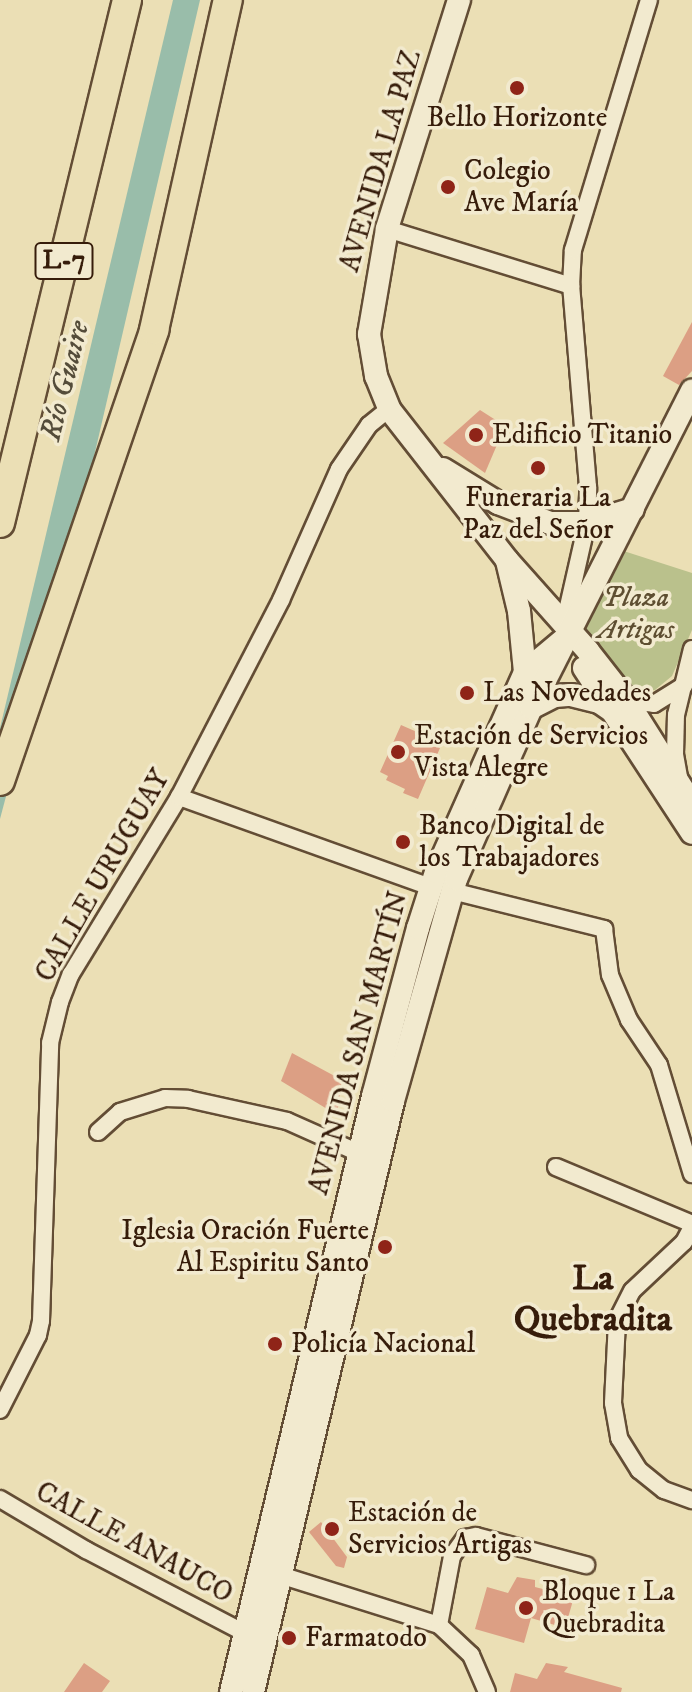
<!DOCTYPE html>
<meta charset="utf-8">
<style>
body{margin:0}
#map{position:relative;width:692px;height:1692px;overflow:hidden;background:#ebdfb5;font-family:"IM FELL DW Pica",serif}
div>[style]{position:absolute}
[style*='--x']{left:calc(var(--x)*1px);top:calc(var(--y)*1px);width:calc(var(--w)*1px);rotate:calc(var(--a)*1deg)}
.green>*{inset:0;background:#bac18c}
.water>*{inset:0;background:#99bdaa}
.building>*{inset:0;background:#dc9f84}
.roads{filter:drop-shadow(2px 0 #634d35) drop-shadow(-2px 0 #634d35) drop-shadow(0 2px #634d35) drop-shadow(0 -2px #634d35)}
.street>*{height:16px;margin:-8px;padding:0 8px;transform-origin:8px;border-radius:8px;background:#f2eacf}
.secondary>*{height:22px;margin:-11px;padding:0 11px;transform-origin:11px;border-radius:11px;background:#f2eacf}
.highway>*{height:28px;margin:-14px;padding:0 14px;transform-origin:14px;border-radius:14px;background:#ebdfb5}
.dots>*{width:22px;height:22px;translate:-50% -50%;box-sizing:border-box;border:4px solid #f2eacf;border-radius:50%}
span{translate:-50% -50%;white-space:nowrap;text-align:center;line-height:1.15;-webkit-text-stroke:7px #f2eacf;paint-order:stroke}
.shield-label span{padding:2px 6px;background:#f2eacf;border:2px solid;border-radius:6px;-webkit-text-stroke-width:0}
.shield-label{font-size:26px;color:#361c0a;font-weight:700}
.poi-label{font-size:28px;color:#361c0a}
.left{translate:0 -50%;text-align:left}
.right{translate:-100% -50%;text-align:right}
.street-label{font-size:28px;color:#361c0a}
.park-label{font-size:28px;color:#5e4e31;font-style:italic}
.water-label{font-size:30px;color:#544c3a;font-style:italic}
.district-label{font-size:36px;color:#361c0a;font-weight:700}
</style>
<div id="map">
<div class="green">
<div style="clip-path:polygon(605px 545px,692px 573px,692px 630px,672px 676px,655px 690px,636px 692px,622px 688px,570px 621px)"></div>
</div>
<div class="water">
<div style="clip-path:polygon(173px 0,200px 0,79px 521px,0 819px,0 728px)"></div>
</div>
<div class="building">
<div style="clip-path:polygon(692px 322px,692px 371px,679px 385px,663px 376px)"></div>
<div style="clip-path:polygon(480px 410px,505px 426px,485px 473px,443px 443px)"></div>
<div style="clip-path:polygon(401px 725px,417px 732px,415px 737px,440px 748px,418px 799px,403px 793px,405px 789px,386px 780px,388px 776px,380px 772px)"></div>
<div style="clip-path:polygon(292px 1053px,342px 1080px,337px 1115px,281px 1081px)"></div>
<div style="clip-path:polygon(321px 1522px,347px 1557px,344px 1568px,336px 1566px,309px 1532px)"></div>
<div style="clip-path:polygon(517px 1577px,535px 1580px,535px 1587px,574px 1597px,565px 1628px,531px 1618px,524px 1643px,475px 1629px,487px 1587px,508px 1593px)"></div>
<div style="clip-path:polygon(84px 1663px,110px 1681px,102px 1692px,64px 1692px)"></div>
<div style="clip-path:polygon(546px 1663px,568px 1667px,564px 1672px,622px 1688px,621px 1692px,510px 1692px,515px 1673px,537px 1679px)"></div>
</div>
<div class="roads">
<div class="street">
<div style="--x:387;--y:229;--w:193;--a:17.2"></div>
<div style="--x:570;--y:632;--w:21;--a:-98"></div>
<div style="--x:567;--y:611;--w:90;--a:-77.2"></div>
<div style="--x:587;--y:523;--w:36;--a:-88"></div>
<div style="--x:588;--y:487;--w:202;--a:-94.8"></div>
<div style="--x:571;--y:286;--w:36;--a:-87"></div>
<div style="--x:573;--y:250;--w:261;--a:-73.1"></div>
<div style="--x:627;--y:701;--w:27;--a:6"></div>
<div style="--x:654;--y:704;--w:36;--a:-32"></div>
<div style="--x:679;--y:777;--w:22;--a:-100"></div>
<div style="--x:675;--y:755;--w:40;--a:-88.6"></div>
<div style="--x:676;--y:715;--w:68;--a:-76.4"></div>
<div style="--x:179;--y:797;--w:268;--a:19.7"></div>
<div style="--x:452;--y:891;--w:157;--a:14"></div>
<div style="--x:604;--y:929;--w:46;--a:82.6"></div>
<div style="--x:610;--y:975;--w:49;--a:67.1"></div>
<div style="--x:629;--y:1020;--w:54;--a:56.3"></div>
<div style="--x:659;--y:1065;--w:114;--a:73.2"></div>
<div style="--x:98;--y:1132;--w:30;--a:-42"></div>
<div style="--x:120;--y:1112;--w:47;--a:-17.3"></div>
<div style="--x:165;--y:1098;--w:23;--a:2"></div>
<div style="--x:188;--y:1099;--w:101;--a:12.5"></div>
<div style="--x:287;--y:1121;--w:79;--a:24"></div>
<div style="--x:556;--y:1167;--w:147;--a:22.7"></div>
<div style="--x:692;--y:1227;--w:17;--a:118"></div>
<div style="--x:684;--y:1242;--w:71;--a:136.7"></div>
<div style="--x:632;--y:1291;--w:34;--a:117"></div>
<div style="--x:617;--y:1321;--w:82;--a:92.8"></div>
<div style="--x:613;--y:1403;--w:36;--a:80"></div>
<div style="--x:619;--y:1438;--w:38;--a:58"></div>
<div style="--x:639;--y:1470;--w:32;--a:39"></div>
<div style="--x:664;--y:1490;--w:30;--a:20"></div>
<div style="--x:0;--y:1410;--w:84;--a:-63.1"></div>
<div style="--x:38;--y:1335;--w:14;--a:-78"></div>
<div style="--x:41;--y:1321;--w:278;--a:-88.1"></div>
<div style="--x:50;--y:1043;--w:42;--a:-76.3"></div>
<div style="--x:60;--y:1002;--w:30;--a:-69"></div>
<div style="--x:71;--y:974;--w:207;--a:-58.6"></div>
<div style="--x:179;--y:797;--w:222;--a:-62.6"></div>
<div style="--x:281;--y:600;--w:143;--a:-66.1"></div>
<div style="--x:339;--y:469;--w:53;--a:-55.7"></div>
<div style="--x:369;--y:425;--w:26;--a:-39"></div>
<div style="--x:0;--y:1499;--w:100;--a:30.7"></div>
<div style="--x:86;--y:1550;--w:177;--a:27.6"></div>
<div style="--x:280;--y:1575;--w:167;--a:17.5"></div>
<div style="--x:439;--y:1625;--w:44;--a:43.2"></div>
<div style="--x:471;--y:1655;--w:40;--a:66.6"></div>
<div style="--x:439;--y:1625;--w:70;--a:-79.3"></div>
<div style="--x:452;--y:1556;--w:22;--a:-54"></div>
<div style="--x:465;--y:1538;--w:11;--a:-10"></div>
<div style="--x:476;--y:1536;--w:114;--a:14.8"></div>
</div>
<div class="secondary">
<div style="--x:459;--y:0;--w:240;--a:107.5"></div>
<div style="--x:387;--y:229;--w:107;--a:99.7"></div>
<div style="--x:369;--y:334;--w:43;--a:80.5"></div>
<div style="--x:376;--y:376;--w:35;--a:68"></div>
<div style="--x:389;--y:409;--w:192;--a:52"></div>
<div style="--x:507;--y:560;--w:122;--a:48.3"></div>
<div style="--x:588;--y:651;--w:63;--a:52"></div>
<div style="--x:627;--y:701;--w:122;--a:57.7"></div>
<div style="--x:443;--y:469;--w:65;--a:31.7"></div>
<div style="--x:498;--y:503;--w:56;--a:21"></div>
<div style="--x:550;--y:523;--w:37;--a:0"></div>
<div style="--x:587;--y:523;--w:48;--a:-16.9"></div>
<div style="--x:507;--y:561;--w:51;--a:76.5"></div>
<div style="--x:519;--y:611;--w:61;--a:84.4"></div>
<div style="--x:584;--y:668;--w:197;--a:56.8"></div>
<div style="--x:531;--y:708;--w:27;--a:-27"></div>
<div style="--x:555;--y:696;--w:16;--a:-4"></div>
<div style="--x:571;--y:695;--w:29;--a:14"></div>
<div style="--x:599;--y:702;--w:14;--a:34"></div>
<div style="--x:231;--y:1692;--w:613;--a:-76.6"></div>
<div style="--x:373;--y:1096;--w:174;--a:-75"></div>
<div style="--x:418;--y:928;--w:59;--a:-72.2"></div>
<div style="--x:436;--y:872;--w:219;--a:-66"></div>
<div style="--x:525;--y:672;--w:50;--a:-40.1"></div>
<div style="--x:253;--y:1692;--w:607;--a:-76.67"></div>
<div style="--x:393;--y:1101;--w:231;--a:-74.2"></div>
<div style="--x:456;--y:879;--w:187;--a:-66.3"></div>
<div style="--x:531;--y:708;--w:356;--a:-63.1"></div>
</div>
<div class="highway">
<div style="--x:0;--y:523;--w:538;--a:-76.35"></div>
<div style="--x:0;--y:781;--w:477;--a:-71.1"></div>
<div style="--x:154;--y:330;--w:338;--a:-77.4"></div>
</div>
</div>
<div class="dots">
<div style="left:517px;top:88px;background:#8f2418"></div>
<div style="left:448px;top:187px;background:#8f2418"></div>
<div style="left:476px;top:435px;background:#8f2418"></div>
<div style="left:538px;top:468px;background:#8f2418"></div>
<div style="left:467px;top:693px;background:#8f2418"></div>
<div style="left:398px;top:752px;background:#8f2418"></div>
<div style="left:403px;top:842px;background:#8f2418"></div>
<div style="left:385px;top:1247px;background:#8f2418"></div>
<div style="left:275px;top:1344px;background:#8f2418"></div>
<div style="left:332px;top:1529px;background:#8f2418"></div>
<div style="left:526px;top:1608px;background:#8f2418"></div>
<div style="left:289px;top:1638px;background:#8f2418"></div>
</div>
<div class="shield-label">
<span style="left:64px;top:261px">L-7</span>
</div>
<div class="poi-label">
<span style="left:517px;top:118px">Bello Horizonte</span>
<span class="left" style="left:464px;top:187px">Colegio<br>Ave María</span>
<span class="left" style="left:492px;top:435px">Edificio Titanio</span>
<span style="left:538px;top:514px">Funeraria La<br>Paz del Señor</span>
<span class="left" style="left:483px;top:693px">Las Novedades</span>
<span class="left" style="left:414px;top:752px">Estación de Servicios<br>Vista Alegre</span>
<span class="left" style="left:419px;top:842px">Banco Digital de<br>los Trabajadores</span>
<span class="right" style="left:369px;top:1247px">Iglesia Oración Fuerte<br>Al Espiritu Santo</span>
<span class="left" style="left:291px;top:1344px">Policía Nacional</span>
<span class="left" style="left:348px;top:1529px">Estación de<br>Servicios Artigas</span>
<span class="left" style="left:542px;top:1608px">Bloque 1 La<br>Quebradita</span>
<span class="left" style="left:305px;top:1638px">Farmatodo</span>
</div>
<div class="street-label">
<span style="left:381px;top:161px;rotate:-74deg">AVENIDA LA PAZ</span>
<span style="left:103px;top:876px;rotate:-60deg">CALLE URUGUAY</span>
<span style="left:359px;top:1043px;rotate:-75deg">AVENIDA SAN MARTÍN</span>
<span style="left:134px;top:1543px;rotate:29deg">CALLE ANAUCO</span>
</div>
<div class="park-label">
<span style="left:636px;top:614px">Plaza<br>Artigas</span>
</div>
<div class="water-label">
<span style="left:66px;top:381px;rotate:-76deg">Río Guaire</span>
</div>
<div class="district-label">
<span style="left:593px;top:1299px">La<br>Quebradita</span>
</div>
</div>
